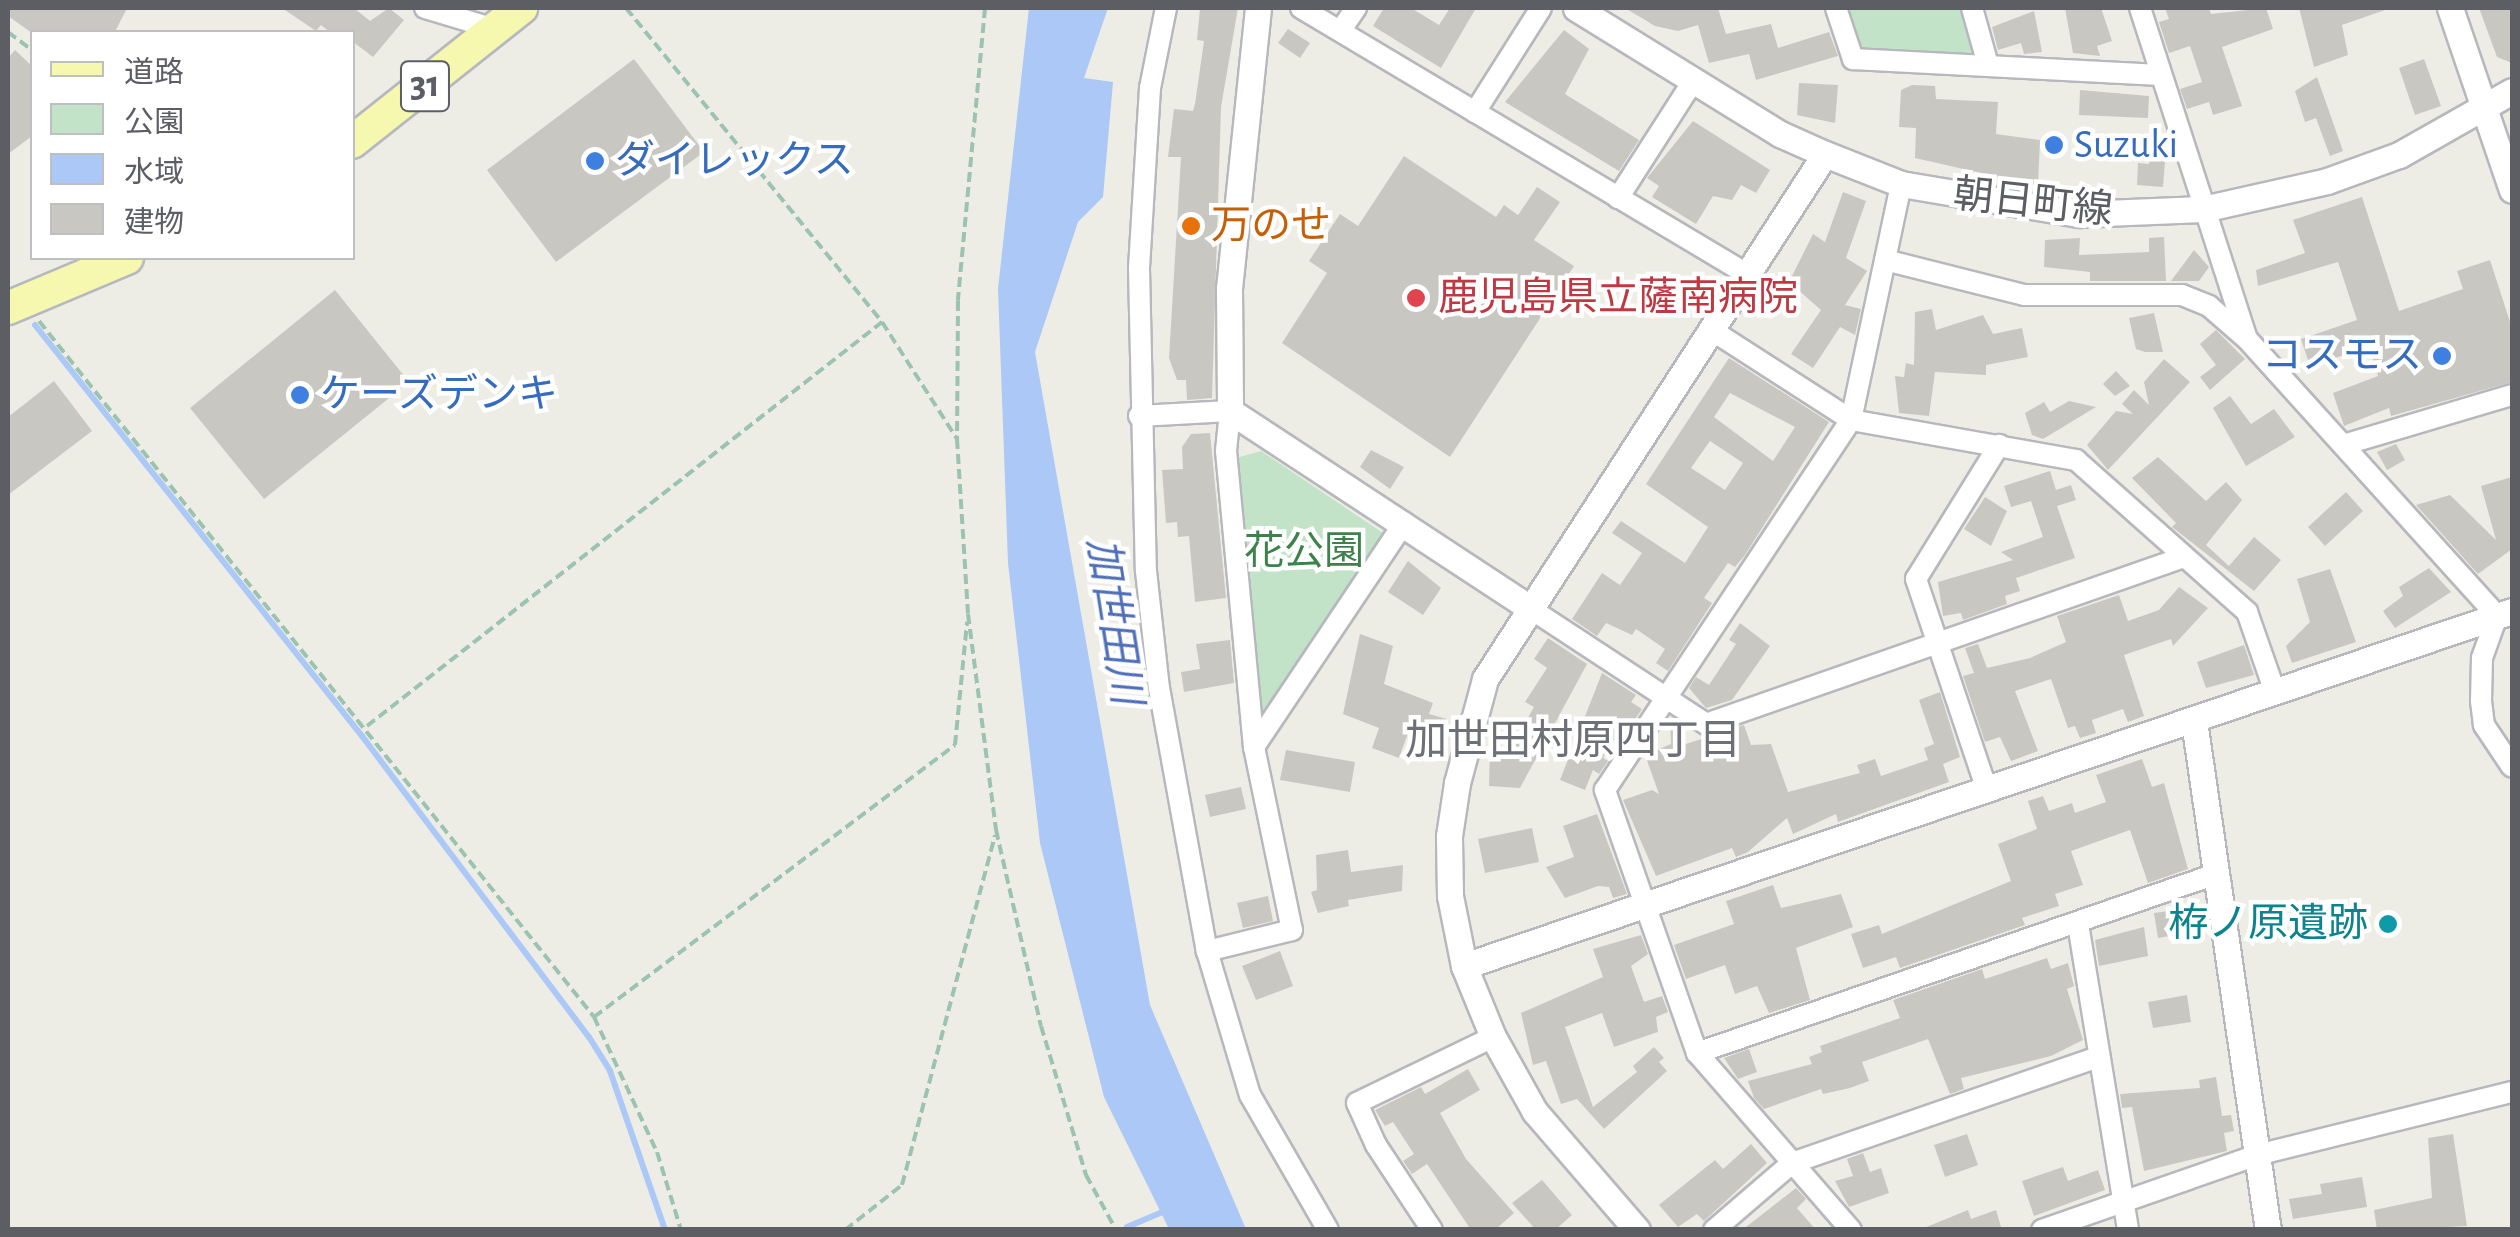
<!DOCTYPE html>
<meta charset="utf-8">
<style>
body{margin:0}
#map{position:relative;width:2520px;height:1237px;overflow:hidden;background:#eeede5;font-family:"Alegreya Sans","Noto Sans JP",sans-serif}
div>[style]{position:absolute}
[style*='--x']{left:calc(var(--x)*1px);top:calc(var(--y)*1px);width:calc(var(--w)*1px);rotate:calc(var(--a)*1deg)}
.green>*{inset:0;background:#c3e3c9}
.water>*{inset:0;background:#abc8f7}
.stream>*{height:6px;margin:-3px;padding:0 3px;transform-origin:3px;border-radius:3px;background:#abc8f7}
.building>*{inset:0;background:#c9c7c2}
.path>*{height:4px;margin-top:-2px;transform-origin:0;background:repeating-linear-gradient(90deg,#9cc3af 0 10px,transparent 0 15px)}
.roads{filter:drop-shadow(2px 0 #b7b8bd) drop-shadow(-2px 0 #b7b8bd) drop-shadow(0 2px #b7b8bd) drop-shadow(0 -2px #b7b8bd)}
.minor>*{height:20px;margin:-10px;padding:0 10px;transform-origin:10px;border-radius:10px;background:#fff}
.tertiary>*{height:25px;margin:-12.5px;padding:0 12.5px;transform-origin:12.5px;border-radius:12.5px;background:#fff}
.primary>*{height:32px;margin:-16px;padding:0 16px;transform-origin:16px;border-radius:16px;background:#f6f8af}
.dots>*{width:28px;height:28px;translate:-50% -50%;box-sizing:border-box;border:5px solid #fff;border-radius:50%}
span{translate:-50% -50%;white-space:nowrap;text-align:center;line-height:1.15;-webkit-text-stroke:9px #fff;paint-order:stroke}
.shield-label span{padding:2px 8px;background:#fff;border:2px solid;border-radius:8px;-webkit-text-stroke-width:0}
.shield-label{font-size:38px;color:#5c5e64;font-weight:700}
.shop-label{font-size:40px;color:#366cbe}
.left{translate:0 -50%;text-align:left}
.right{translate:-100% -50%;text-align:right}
.street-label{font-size:40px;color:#5c5e64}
.food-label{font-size:40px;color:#c56008}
.health-label{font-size:40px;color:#be3a42}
.park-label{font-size:40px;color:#3d824d}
.culture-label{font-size:40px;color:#0d838f}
.water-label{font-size:42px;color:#4f6fb9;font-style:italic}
.neighbourhood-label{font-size:42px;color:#6d7076}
.frame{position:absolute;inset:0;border:10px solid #5c5e64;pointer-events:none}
.legend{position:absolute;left:30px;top:30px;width:325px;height:230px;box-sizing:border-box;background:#fff;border:2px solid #bebfc1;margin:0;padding:12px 18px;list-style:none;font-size:30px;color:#5c5e64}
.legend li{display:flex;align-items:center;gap:20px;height:50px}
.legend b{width:50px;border:2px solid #bebfc1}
</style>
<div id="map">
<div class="green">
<div style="clip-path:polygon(1843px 8px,1967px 8px,1979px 50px,1972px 56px,1862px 51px,1853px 45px)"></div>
<div style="clip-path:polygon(1261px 451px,1386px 535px,1269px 711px,1261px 710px,1236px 458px)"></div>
</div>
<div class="water">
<div style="clip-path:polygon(1029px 8px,1108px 8px,1084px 78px,1113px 82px,1103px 197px,1078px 222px,1035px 352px,1150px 1005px,1246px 1229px,1169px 1229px,1104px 1097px,1040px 843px,1008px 563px,998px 289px)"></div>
</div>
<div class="stream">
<div style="--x:35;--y:325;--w:525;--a:51.49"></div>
<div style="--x:362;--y:736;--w:377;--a:53"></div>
<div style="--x:589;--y:1037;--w:40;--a:58"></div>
<div style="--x:610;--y:1071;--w:168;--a:70.9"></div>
<div style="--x:1127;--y:1227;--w:43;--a:-23"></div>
</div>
<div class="building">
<div style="clip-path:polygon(8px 8px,127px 8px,115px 32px,32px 33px,8px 16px)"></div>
<div style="clip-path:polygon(282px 8px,354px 8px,370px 21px,389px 8px,404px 20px,373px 57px,352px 41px,352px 32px,330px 32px,321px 25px,316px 31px)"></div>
<div style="clip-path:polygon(1200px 8px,1238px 8px,1221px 107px,1212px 398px,1187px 400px,1186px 380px,1177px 380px,1169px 358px,1181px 157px,1168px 157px,1174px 109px,1193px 111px,1195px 104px,1204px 41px,1197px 40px)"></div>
<div style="clip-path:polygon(1384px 8px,1411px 8px,1439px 25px,1450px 8px,1476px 8px,1441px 68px,1373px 26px)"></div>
<div style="clip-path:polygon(1625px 8px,1718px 8px,1726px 34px,1771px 24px,1778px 48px,1829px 32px,1838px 56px,1756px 80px,1749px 54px,1709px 63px,1698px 25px,1678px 31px,1655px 26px)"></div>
<div style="clip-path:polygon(2065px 8px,2101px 8px,2112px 41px,2097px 46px,2100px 56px,2073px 53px)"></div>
<div style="clip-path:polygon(2165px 8px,2209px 8px,2211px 14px,2266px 8px,2273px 29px,2222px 47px,2242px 106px,2213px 115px,2209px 102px,2187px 109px,2180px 89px,2202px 82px,2190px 46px,2169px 53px,2159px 22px,2169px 19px)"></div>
<div style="clip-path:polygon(2299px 8px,2384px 8px,2385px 10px,2342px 25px,2348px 55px,2314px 67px)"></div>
<div style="clip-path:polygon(2479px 8px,2512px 8px,2512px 63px,2497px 57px)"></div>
<div style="clip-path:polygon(2034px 11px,2042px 52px,2024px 54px,2021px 43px,1998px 50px,1992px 27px)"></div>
<div style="clip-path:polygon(1288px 29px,1310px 43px,1300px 58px,1278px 43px)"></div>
<div style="clip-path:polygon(1564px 30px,1589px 49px,1565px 94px,1639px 140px,1619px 171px,1505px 102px)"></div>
<div style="clip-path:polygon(15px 50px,32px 66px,32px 136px,8px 154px,8px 58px)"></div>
<div style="clip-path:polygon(634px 59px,704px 152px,556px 262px,487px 170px)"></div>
<div style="clip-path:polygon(2424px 59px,2441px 106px,2415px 115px,2399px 68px)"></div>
<div style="clip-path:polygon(2317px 77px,2343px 151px,2330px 156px,2316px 118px,2305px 122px,2295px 91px)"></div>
<div style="clip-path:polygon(1799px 83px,1838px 85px,1835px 123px,1797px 115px)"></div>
<div style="clip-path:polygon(1912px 85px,1935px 86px,1936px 99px,1998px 102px,1996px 134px,2040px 140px,2038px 186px,1915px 158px,1916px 128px,1899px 127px,1901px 90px)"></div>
<div style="clip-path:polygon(2080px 90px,2149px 96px,2148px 118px,2079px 115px)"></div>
<div style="clip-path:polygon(1693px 121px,1770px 170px,1756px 193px,1741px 185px,1732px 200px,1713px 196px,1696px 224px,1652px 197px,1659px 186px,1647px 178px)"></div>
<div style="clip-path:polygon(2151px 147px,2166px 148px,2163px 187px,2137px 185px,2138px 163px,2149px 164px)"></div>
<div style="clip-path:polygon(1404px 156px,1496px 217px,1504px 205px,1518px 215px,1537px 187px,1560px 202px,1534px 240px,1574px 266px,1450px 457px,1282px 343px,1327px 273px,1309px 261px,1340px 214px,1358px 226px)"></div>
<div style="clip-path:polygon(1843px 192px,1866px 201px,1846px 258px,1867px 271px,1845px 305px,1861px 309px,1855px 335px,1840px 327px,1813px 368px,1791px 354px,1821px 310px,1789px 282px,1813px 234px,1825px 242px)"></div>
<div style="clip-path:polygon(2362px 197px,2399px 311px,2463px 289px,2457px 271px,2490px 260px,2512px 328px,2512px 382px,2391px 416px,2389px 408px,2344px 426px,2333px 393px,2378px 376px,2369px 347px,2310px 366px,2301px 339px,2357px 320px,2338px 262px,2258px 286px,2256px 270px,2305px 253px,2293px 220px)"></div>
<div style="clip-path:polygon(2164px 237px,2166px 281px,2090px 281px,2090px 272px,2044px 267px,2045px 240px,2080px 238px,2079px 255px,2149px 252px,2149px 238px)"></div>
<div style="clip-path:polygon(2194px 250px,2209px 267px,2199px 281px,2171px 281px)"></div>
<div style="clip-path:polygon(335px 290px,409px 382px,264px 499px,190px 408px)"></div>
<div style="clip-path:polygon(1932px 309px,1936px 330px,1983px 315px,1993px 334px,2022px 328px,2028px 357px,1986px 365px,1986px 375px,1935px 372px,1929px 416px,1899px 413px,1895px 376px,1904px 377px,1906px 363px,1914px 365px,1915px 312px)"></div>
<div style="clip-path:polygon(2154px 313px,2163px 352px,2145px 352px,2136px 349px,2129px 318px)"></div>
<div style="clip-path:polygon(2216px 330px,2245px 359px,2210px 390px,2200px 377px,2216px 365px,2200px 344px)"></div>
<div style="clip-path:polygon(evenodd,1729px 358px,1829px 422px,1745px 555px,1735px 567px,1728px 563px,1704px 598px,1712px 603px,1668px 671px,1656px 663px,1665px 649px,1636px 629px,1632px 635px,1606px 623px,1597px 636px,1572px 619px,1602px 573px,1620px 585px,1642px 553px,1612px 533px,1621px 521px,1685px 563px,1708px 527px,1646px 484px,1729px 358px,1730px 393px,1795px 427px,1773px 461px,1714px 417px,1730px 393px,1729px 358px,1710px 441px,1743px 463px,1725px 490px,1691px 468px,1710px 441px)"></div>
<div style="clip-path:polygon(2164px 359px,2190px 382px,2108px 470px,2087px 445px,2116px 411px,2133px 414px,2122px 404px,2134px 390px,2149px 405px,2144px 382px)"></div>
<div style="clip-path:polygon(2116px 371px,2130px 386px,2115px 396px,2103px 384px)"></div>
<div style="clip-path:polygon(54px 381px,92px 431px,8px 495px,8px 417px)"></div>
<div style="clip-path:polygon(2230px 396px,2251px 424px,2274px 409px,2295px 437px,2246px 466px,2213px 408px)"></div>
<div style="clip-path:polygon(2069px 401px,2096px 407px,2043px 439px,2032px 435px,2025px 413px,2044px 402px,2050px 412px)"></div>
<div style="clip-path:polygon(1210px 433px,1226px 598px,1195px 602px,1189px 536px,1178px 537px,1177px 522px,1166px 523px,1162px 470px,1183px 469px,1182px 447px,1191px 434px)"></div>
<div style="clip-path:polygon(2396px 444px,2405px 460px,2387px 470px,2377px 452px)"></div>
<div style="clip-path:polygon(1371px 450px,1404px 467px,1390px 489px,1360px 467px)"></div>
<div style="clip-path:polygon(2158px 457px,2206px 501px,2226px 482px,2242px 500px,2206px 545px,2229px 566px,2254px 537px,2281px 560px,2254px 591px,2172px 527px,2176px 523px,2132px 478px)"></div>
<div style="clip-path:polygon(2050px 471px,2056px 490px,2071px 485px,2076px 500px,2057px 506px,2075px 558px,2016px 578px,2020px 591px,2005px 596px,2007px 604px,1963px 620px,1961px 613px,1943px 616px,1938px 582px,2013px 560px,2001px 552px,2043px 537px,2031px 501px,2011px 507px,2004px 486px)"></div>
<div style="clip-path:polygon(2512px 477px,2512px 549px,2478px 574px,2416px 505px,2450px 495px,2496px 540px,2481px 486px)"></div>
<div style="clip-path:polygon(2346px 492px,2363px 511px,2325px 546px,2308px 527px)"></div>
<div style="clip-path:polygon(1985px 497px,2007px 511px,1991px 546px,1964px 529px)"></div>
<div style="clip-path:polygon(1408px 561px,1441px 588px,1423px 615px,1388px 592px)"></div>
<div style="clip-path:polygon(2429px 568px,2451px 592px,2395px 628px,2383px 611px,2403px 596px,2399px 587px)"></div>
<div style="clip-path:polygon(2330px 569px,2356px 642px,2292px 663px,2286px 646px,2310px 622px,2297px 579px)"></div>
<div style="clip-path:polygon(2179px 587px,2208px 608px,2173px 646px,2171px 639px,2124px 655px,2144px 716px,2128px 722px,2123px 709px,2092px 720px,2096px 733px,2080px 738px,2075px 726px,2068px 728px,2051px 679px,2015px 691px,2038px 751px,2011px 761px,2000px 737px,1985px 742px,1963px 676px,1974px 673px,1965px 648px,1978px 644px,1987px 668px,2030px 658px,2066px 642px,2057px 616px,2119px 595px,2128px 621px,2159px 610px)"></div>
<div style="clip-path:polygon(1740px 623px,1770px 646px,1732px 700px,1706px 708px,1689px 688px,1696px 677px,1709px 685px,1736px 644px,1729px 640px)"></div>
<div style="clip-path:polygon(1360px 634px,1393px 646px,1384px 684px,1433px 703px,1429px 714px,1447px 719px,1443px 734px,1411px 725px,1399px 758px,1372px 748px,1379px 728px,1343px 714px)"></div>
<div style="clip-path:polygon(1548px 638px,1587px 664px,1520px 788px,1489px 786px,1490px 749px,1506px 757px,1534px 707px,1525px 702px,1547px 668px,1534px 659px)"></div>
<div style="clip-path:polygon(1230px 640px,1234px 683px,1184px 692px,1181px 672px,1200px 669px,1196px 644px)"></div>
<div style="clip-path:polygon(2244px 645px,2254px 675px,2206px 688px,2197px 662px)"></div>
<div style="clip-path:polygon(1602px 673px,1636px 695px,1631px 702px,1642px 709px,1627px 731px,1622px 728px,1603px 758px,1608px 761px,1599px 774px,1593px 770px,1585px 790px,1560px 780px)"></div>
<div style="clip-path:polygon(1940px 692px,1960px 757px,1943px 764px,1949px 782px,1838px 822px,1836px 814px,1793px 834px,1787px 818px,1748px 852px,1736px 857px,1732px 848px,1656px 876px,1623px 800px,1652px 790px,1659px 794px,1645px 755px,1671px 744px,1670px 717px,1686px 744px,1744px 725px,1751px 745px,1771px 744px,1788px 792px,1860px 773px,1857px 765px,1875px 759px,1881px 776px,1928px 760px,1924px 748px,1934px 744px,1919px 700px)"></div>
<div style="clip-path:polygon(1286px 750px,1355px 762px,1350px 792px,1280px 780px)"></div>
<div style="clip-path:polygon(2142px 759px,2152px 787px,2164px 783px,2188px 869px,2148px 883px,2130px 830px,2071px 851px,2083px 885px,2055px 894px,2059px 906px,2022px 918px,2025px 925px,1900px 968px,1896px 957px,1863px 968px,1851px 934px,1879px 925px,1882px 934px,2011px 881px,1998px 844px,2037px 829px,2028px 801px,2043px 796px,2049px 811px,2072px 803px,2075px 813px,2106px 802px,2096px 775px)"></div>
<div style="clip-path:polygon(1241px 787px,1246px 809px,1210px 817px,1205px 795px)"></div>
<div style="clip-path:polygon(1597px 814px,1627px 894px,1613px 898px,1609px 887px,1598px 886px,1565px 898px,1546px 867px,1574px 857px,1563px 826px)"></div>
<div style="clip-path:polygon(1532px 828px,1539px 862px,1485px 873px,1478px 839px)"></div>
<div style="clip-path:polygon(1348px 850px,1351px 872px,1403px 865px,1402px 891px,1348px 900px,1349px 906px,1318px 913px,1311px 892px,1317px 890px,1316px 855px)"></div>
<div style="clip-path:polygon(1773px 885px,1781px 908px,1841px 894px,1853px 927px,1796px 948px,1810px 1000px,1769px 1013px,1757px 986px,1735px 994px,1725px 965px,1686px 979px,1674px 945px,1734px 924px,1726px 901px)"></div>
<div style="clip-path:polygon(1268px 896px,1273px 921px,1243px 928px,1237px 903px)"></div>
<div style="clip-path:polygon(2183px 909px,2185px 918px,2200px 915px,2202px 931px,2158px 938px,2154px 913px)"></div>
<div style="clip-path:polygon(2144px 927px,2148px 956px,2099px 966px,2095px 940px)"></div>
<div style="clip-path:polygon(1641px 935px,1648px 954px,1631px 966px,1644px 1002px,1662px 996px,1668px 1012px,1656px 1017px,1658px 1032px,1614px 1047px,1602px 1013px,1565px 1027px,1593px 1107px,1637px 1072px,1633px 1066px,1654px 1047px,1664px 1058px,1659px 1062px,1667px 1071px,1604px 1129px,1577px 1099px,1561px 1104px,1546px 1061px,1533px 1065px,1521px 1013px,1603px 977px,1593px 949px)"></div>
<div style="clip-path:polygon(1280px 951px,1293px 986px,1256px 1000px,1242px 966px)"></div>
<div style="clip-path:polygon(2047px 958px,2051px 969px,2068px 963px,2074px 986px,2067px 989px,2083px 1040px,2051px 1056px,1961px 1078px,1964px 1089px,1950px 1094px,1928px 1039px,1862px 1062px,1869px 1081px,1850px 1088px,1823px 1094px,1821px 1089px,1764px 1109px,1754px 1098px,1748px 1081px,1812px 1064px,1809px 1057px,1822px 1052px,1820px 1046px,1900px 1018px,1893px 1000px,1982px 969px,1985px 979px)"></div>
<div style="clip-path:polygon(2187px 995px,2191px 1022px,2153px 1028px,2148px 1002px)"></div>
<div style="clip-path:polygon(1749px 1049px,1757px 1072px,1738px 1079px,1724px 1058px)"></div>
<div style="clip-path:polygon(1468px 1069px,1480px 1090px,1440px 1113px,1466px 1159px,1514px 1213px,1495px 1230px,1471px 1230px,1427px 1164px,1412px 1174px,1403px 1161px,1414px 1154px,1393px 1122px,1385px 1126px,1375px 1110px,1421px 1087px,1425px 1094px)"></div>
<div style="clip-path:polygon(2216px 1077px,2222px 1116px,2231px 1115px,2234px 1131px,2224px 1133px,2227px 1151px,2144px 1171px,2132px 1107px,2122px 1108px,2120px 1094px,2200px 1088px,2199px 1080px)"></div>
<div style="clip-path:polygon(1967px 1134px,1978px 1165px,1945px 1177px,1934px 1145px)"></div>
<div style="clip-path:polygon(2453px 1134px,2467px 1226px,2377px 1230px,2374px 1210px,2432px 1198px,2428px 1138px)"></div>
<div style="clip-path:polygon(1751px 1144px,1767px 1163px,1704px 1221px,1697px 1214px,1678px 1227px,1659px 1205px,1715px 1160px,1723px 1169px)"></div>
<div style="clip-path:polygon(1863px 1153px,1870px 1172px,1881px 1168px,1889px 1193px,1849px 1207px,1835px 1181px,1853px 1176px,1847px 1159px)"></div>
<div style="clip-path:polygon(2063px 1167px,2068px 1181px,2098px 1170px,2105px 1190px,2034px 1216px,2022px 1181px)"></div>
<div style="clip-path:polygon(2362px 1177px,2367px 1207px,2293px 1219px,2289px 1199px,2322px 1194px,2320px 1184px)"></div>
<div style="clip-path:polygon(1542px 1180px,1572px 1215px,1555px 1230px,1536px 1230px,1512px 1203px)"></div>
<div style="clip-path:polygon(1796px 1188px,1806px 1199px,1797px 1208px,1816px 1230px,1742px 1230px)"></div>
<div style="clip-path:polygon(1968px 1210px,1971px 1219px,1996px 1210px,2002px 1230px,1919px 1230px)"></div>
</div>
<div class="path">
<div style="--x:626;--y:8;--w:405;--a:50.8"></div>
<div style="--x:882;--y:322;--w:139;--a:57.3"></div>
<div style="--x:985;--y:8;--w:294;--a:95.3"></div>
<div style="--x:958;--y:301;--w:138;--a:90.4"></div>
<div style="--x:957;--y:439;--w:175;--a:86.4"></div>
<div style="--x:968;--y:614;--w:218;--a:82.6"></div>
<div style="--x:996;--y:830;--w:201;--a:77.1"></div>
<div style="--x:1041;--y:1026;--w:156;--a:73.2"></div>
<div style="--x:1086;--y:1175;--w:63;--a:61.4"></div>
<div style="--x:8;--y:32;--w:30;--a:37"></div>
<div style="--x:39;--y:321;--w:890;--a:51.43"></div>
<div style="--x:594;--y:1017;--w:149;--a:65"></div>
<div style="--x:657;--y:1152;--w:82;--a:72.9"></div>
<div style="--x:367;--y:726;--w:655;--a:-38.11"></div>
<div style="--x:594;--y:1017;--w:452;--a:-37"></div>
<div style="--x:955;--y:745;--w:124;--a:-84.4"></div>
<div style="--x:845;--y:1230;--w:73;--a:-38.3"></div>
<div style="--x:902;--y:1185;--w:362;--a:-75.1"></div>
</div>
<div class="roads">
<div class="minor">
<div style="--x:425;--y:8;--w:73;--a:16.7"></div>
<div style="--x:1166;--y:8;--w:82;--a:101.3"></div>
<div style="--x:1150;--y:88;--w:181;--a:93.5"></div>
<div style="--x:1139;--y:269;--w:302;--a:88.7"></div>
<div style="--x:1146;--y:571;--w:118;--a:83.7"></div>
<div style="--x:1159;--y:688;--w:267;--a:79.7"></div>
<div style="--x:1207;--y:951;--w:150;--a:73.4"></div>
<div style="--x:1250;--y:1095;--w:156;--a:60"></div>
<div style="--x:1301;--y:8;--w:517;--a:30.83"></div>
<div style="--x:1836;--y:8;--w:54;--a:71.6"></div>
<div style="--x:1853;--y:59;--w:307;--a:3"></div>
<div style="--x:1972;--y:8;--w:59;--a:74.3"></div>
<div style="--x:2140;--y:8;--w:346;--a:72.1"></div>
<div style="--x:1341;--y:30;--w:27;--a:-56"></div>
<div style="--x:1475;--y:112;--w:123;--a:-57.6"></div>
<div style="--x:1618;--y:198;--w:139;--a:-57.3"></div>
<div style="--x:1885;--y:260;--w:143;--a:14.1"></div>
<div style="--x:2024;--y:295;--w:158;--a:0"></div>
<div style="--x:2182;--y:295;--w:29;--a:22"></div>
<div style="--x:2209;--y:306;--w:50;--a:41"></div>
<div style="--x:2247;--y:339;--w:373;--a:47.9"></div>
<div style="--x:2497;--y:616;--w:45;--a:109.7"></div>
<div style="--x:2482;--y:658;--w:43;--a:91.3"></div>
<div style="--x:2481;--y:701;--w:24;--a:83"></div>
<div style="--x:2484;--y:725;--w:50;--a:56.3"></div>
<div style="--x:1710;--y:329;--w:168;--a:32.8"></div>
<div style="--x:1851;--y:420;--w:229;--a:10.1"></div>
<div style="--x:2076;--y:460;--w:229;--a:41.6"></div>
<div style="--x:2247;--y:612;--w:85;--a:70.7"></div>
<div style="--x:1139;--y:416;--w:91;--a:-3.1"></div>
<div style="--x:1230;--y:411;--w:40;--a:95.7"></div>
<div style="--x:1226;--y:451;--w:297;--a:84.6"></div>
<div style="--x:1254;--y:747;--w:187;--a:78.3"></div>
<div style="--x:1292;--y:930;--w:88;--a:166.1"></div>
<div style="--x:2343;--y:445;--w:176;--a:-16.5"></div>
<div style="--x:1528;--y:607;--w:213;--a:33.3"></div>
<div style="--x:1706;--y:724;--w:506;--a:-19.26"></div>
<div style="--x:1254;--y:747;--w:270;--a:-56.2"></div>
<div style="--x:1987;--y:790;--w:223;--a:-108.6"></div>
<div style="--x:1916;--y:579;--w:158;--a:-58.2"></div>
<div style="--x:2078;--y:924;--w:310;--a:80.7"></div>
<div style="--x:1697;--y:1053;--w:546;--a:-19.03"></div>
<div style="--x:1432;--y:1230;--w:102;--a:-123.4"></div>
<div style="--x:1376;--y:1145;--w:46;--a:-114.3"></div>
<div style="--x:1357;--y:1103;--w:151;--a:-25.9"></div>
<div style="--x:1714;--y:1230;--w:103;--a:-40.7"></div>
<div style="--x:1792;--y:1163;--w:324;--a:-19.1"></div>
<div style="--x:1851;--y:1230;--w:235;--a:-131"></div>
<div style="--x:1697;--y:1053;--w:279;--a:-109.3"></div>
<div style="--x:1605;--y:790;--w:444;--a:-56.4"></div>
<div style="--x:1851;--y:420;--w:241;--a:-78"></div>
<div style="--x:2042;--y:1230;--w:228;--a:-19.2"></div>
<div style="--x:2257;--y:1155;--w:263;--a:-13.9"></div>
</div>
<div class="tertiary">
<div style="--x:1258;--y:8;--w:281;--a:95.9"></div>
<div style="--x:1229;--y:288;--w:123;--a:89.5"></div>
<div style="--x:1230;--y:411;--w:357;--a:33.3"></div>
<div style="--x:1576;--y:8;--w:240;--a:31.7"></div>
<div style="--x:1780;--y:134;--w:49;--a:24"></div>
<div style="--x:1825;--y:154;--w:82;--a:21.5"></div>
<div style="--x:1901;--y:184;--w:181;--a:9.6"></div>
<div style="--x:2079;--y:214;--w:124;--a:-2.3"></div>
<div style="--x:2203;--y:209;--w:127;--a:-12.7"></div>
<div style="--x:2327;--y:181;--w:77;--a:-19.9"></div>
<div style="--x:2399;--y:155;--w:130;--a:-29.5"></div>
<div style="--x:2450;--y:8;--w:192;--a:71.2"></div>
<div style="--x:2194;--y:721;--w:514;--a:81.73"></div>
<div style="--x:1464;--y:966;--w:1106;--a:-18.71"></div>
<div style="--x:1637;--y:1230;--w:156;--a:-130.8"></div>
<div style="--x:1535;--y:1112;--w:86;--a:-119.2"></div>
<div style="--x:1493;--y:1037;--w:77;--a:-112.2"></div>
<div style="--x:1464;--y:966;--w:71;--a:-101.3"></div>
<div style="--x:1450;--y:896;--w:60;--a:-91"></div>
<div style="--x:1449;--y:836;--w:54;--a:-81.4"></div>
<div style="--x:1457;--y:783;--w:108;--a:-74.9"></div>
<div style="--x:1485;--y:679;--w:625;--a:-57.07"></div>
</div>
<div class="primary">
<div style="--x:352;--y:142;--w:216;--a:-38.4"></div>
<div style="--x:8;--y:308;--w:129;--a:-22.8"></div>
</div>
</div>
<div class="dots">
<div style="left:2054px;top:145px;background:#3f7fe0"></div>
<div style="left:595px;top:161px;background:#3f7fe0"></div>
<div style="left:1191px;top:226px;background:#e8710a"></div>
<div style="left:1416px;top:298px;background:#e0444e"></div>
<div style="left:2442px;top:356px;background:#3f7fe0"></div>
<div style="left:300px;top:395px;background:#3f7fe0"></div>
<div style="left:2388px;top:924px;background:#0f9aa8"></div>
</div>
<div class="shield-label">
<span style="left:425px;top:86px">31</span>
</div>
<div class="shop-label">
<span class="left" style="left:2074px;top:145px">Suzuki</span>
<span class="left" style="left:615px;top:161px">ダイレックス</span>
<span class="right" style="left:2422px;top:356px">コスモス</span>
<span class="left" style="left:320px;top:395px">ケーズデンキ</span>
</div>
<div class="street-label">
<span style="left:2033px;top:203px;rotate:6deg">朝日町線</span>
</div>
<div class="food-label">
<span class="left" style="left:1211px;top:226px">万のせ</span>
</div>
<div class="health-label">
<span class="left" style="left:1438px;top:298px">鹿児島県立薩南病院</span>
</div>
<div class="park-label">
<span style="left:1304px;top:552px">花公園</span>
</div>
<div class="culture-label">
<span class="right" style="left:2368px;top:924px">栫ノ原遺跡</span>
</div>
<div class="water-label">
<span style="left:1114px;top:621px;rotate:81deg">加世田川</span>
</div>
<div class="neighbourhood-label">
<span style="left:1573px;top:741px">加世田村原四丁目</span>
</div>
<div class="frame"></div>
<ul class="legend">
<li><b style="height:12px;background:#f6f8af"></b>道路</li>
<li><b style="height:28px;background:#c3e3c9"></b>公園</li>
<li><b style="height:28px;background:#abc8f7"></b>水域</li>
<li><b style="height:28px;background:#c9c7c2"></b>建物</li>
</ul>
</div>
